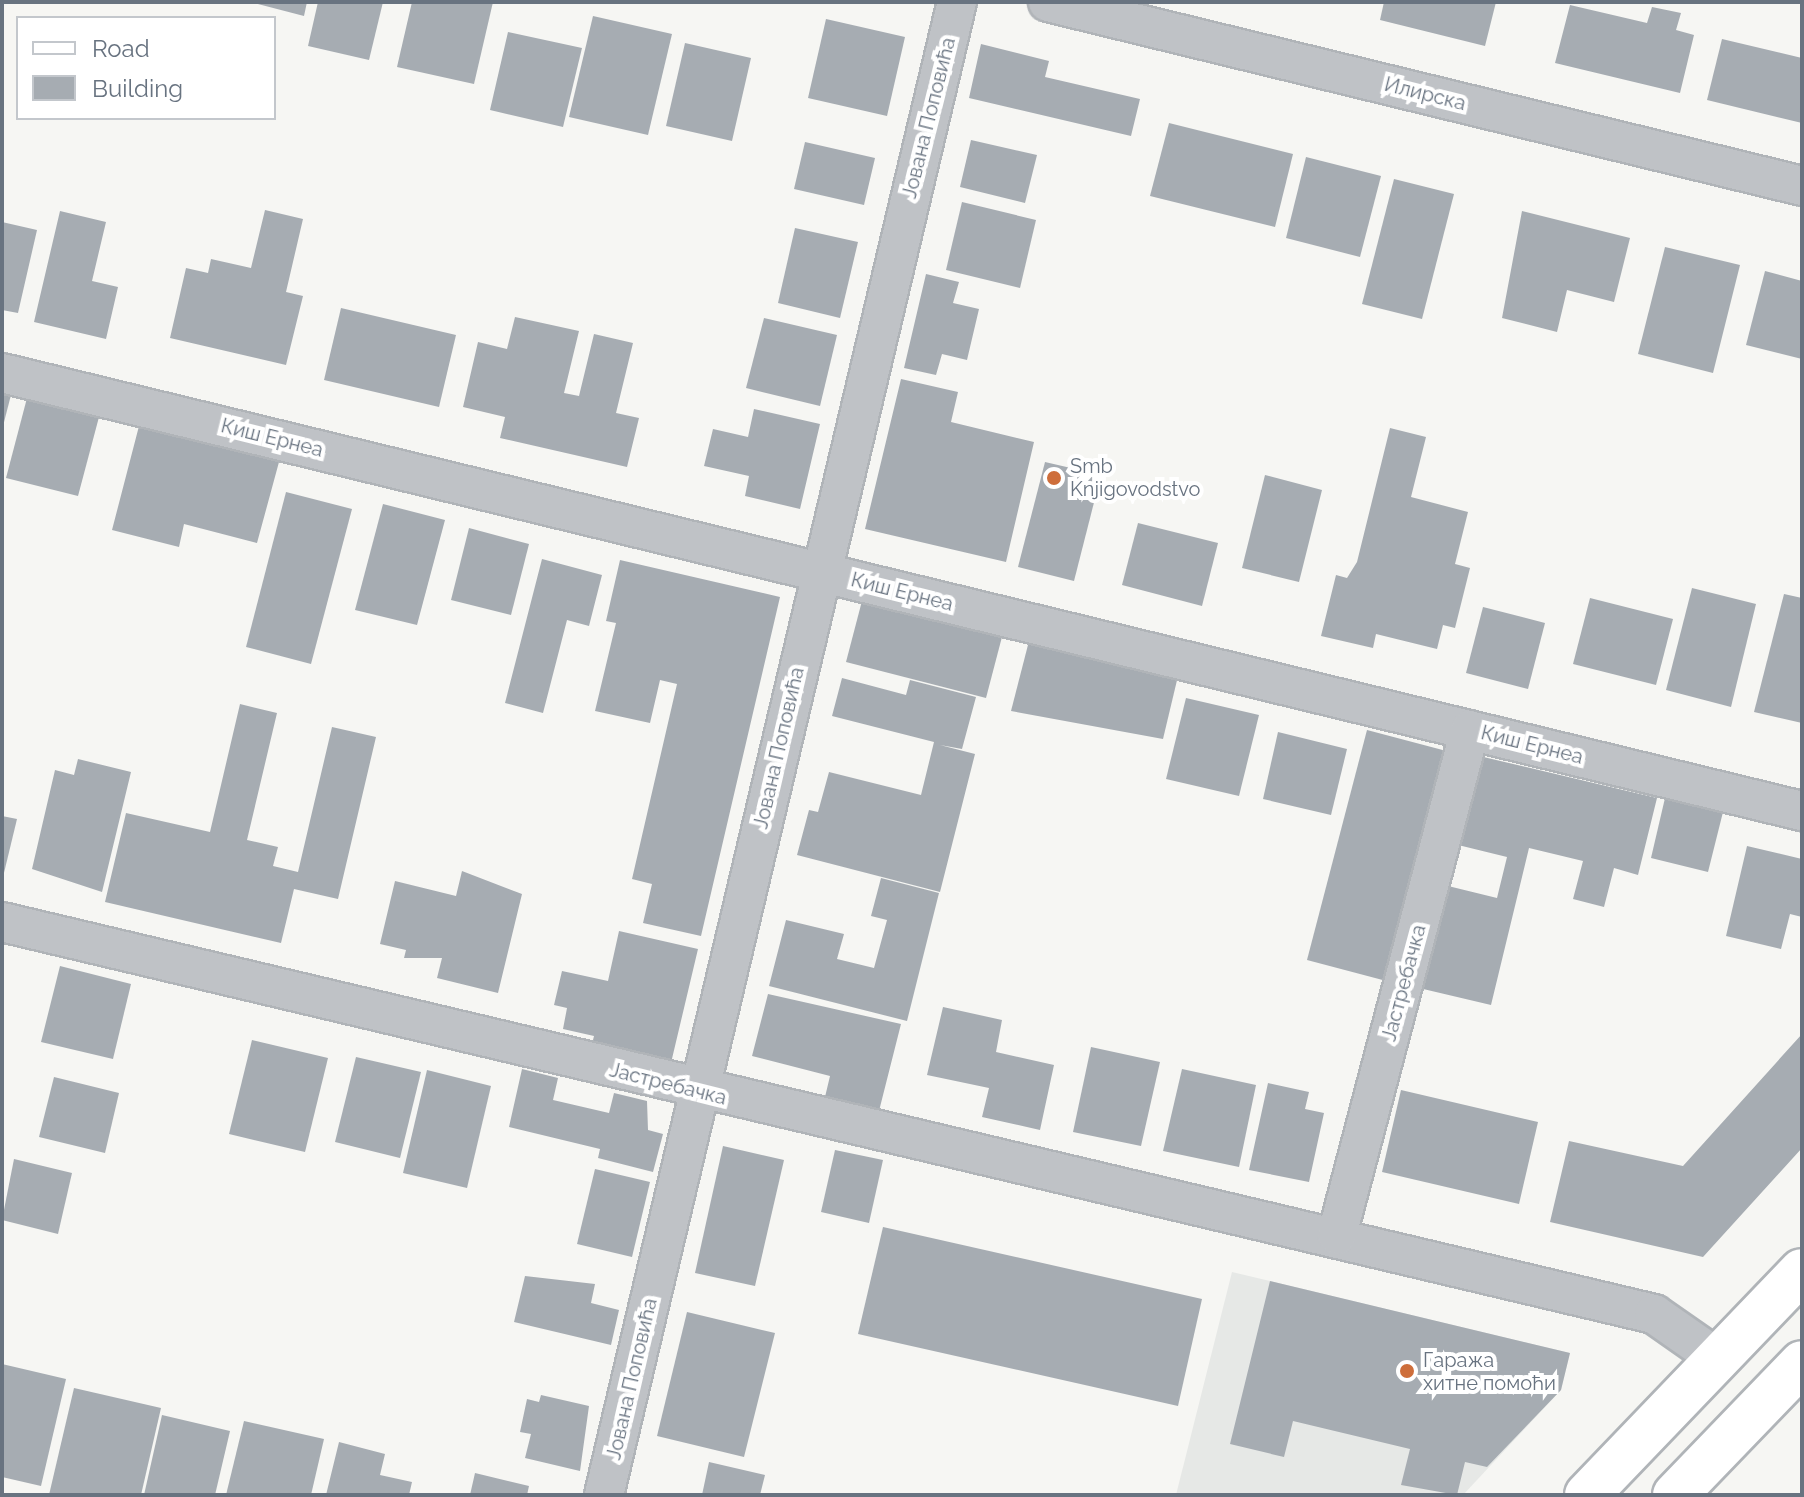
<!DOCTYPE html>
<meta charset="utf-8">
<style>
body{margin:0}
#map{position:relative;width:1804px;height:1497px;overflow:hidden;background:#f6f6f3;font-family:Raleway,sans-serif}
div>[style]{position:absolute}
[style*='--x']{left:calc(var(--x)*1px);top:calc(var(--y)*1px);width:calc(var(--w)*1px);rotate:calc(var(--a)*1deg)}
.built>*{inset:0;background:#e6e8e6}
.building>*{inset:0;background:#a6acb2}
.roads{filter:drop-shadow(2px 0 #b0b4b8) drop-shadow(-2px 0 #b0b4b8) drop-shadow(0 2px #b0b4b8) drop-shadow(0 -2px #b0b4b8)}
.street>*{height:38px;margin:-19px;padding:0 19px;transform-origin:19px;border-radius:19px;background:#bfc2c6}
.secondary>*{height:44px;margin:-22px;padding:0 22px;transform-origin:22px;border-radius:22px;background:#fff}
.dots>*{width:22px;height:22px;translate:-50% -50%;box-sizing:border-box;border:4px solid #fff;border-radius:50%}
span{translate:-50% -50%;white-space:nowrap;text-align:center;line-height:1.15;-webkit-text-stroke:8px #fff;paint-order:stroke}
.street-label{font-size:20px;color:#687380}
.poi-label{font-size:20px;color:#687380}
.left{translate:0 -50%;text-align:left}
.frame{position:absolute;inset:0;border:4px solid #687380;pointer-events:none}
.legend{position:absolute;left:16px;top:16px;width:260px;height:104px;box-sizing:border-box;background:#fff;border:2px solid #c3c7cc;margin:0;padding:10px 14px;list-style:none;font-size:24px;color:#687380}
.legend li{display:flex;align-items:center;gap:16px;height:40px}
.legend b{width:40px;border:2px solid #c3c7cc}
</style>
<div id="map">
<div class="built">
<div style="clip-path:polygon(1232px 1272px,1570px 1353px,1561px 1390px,1463px 1495px,1176px 1495px)"></div>
</div>
<div class="building">
<div style="clip-path:polygon(250px 2px,307px 2px,304px 16px)"></div>
<div style="clip-path:polygon(318px 2px,383px 2px,369px 60px,308px 46px)"></div>
<div style="clip-path:polygon(412px 2px,493px 2px,474px 84px,397px 67px)"></div>
<div style="clip-path:polygon(1384px 2px,1496px 2px,1485px 46px,1380px 20px)"></div>
<div style="clip-path:polygon(1570px 5px,1647px 23px,1652px 7px,1681px 13px,1676px 30px,1694px 35px,1680px 93px,1555px 63px)"></div>
<div style="clip-path:polygon(593px 16px,672px 34px,648px 135px,569px 117px)"></div>
<div style="clip-path:polygon(826px 19px,905px 37px,887px 116px,808px 98px)"></div>
<div style="clip-path:polygon(508px 32px,582px 48px,563px 127px,490px 110px)"></div>
<div style="clip-path:polygon(1722px 39px,1802px 58px,1802px 123px,1707px 100px)"></div>
<div style="clip-path:polygon(685px 43px,751px 58px,732px 141px,666px 126px)"></div>
<div style="clip-path:polygon(981px 44px,1049px 61px,1045px 77px,1140px 99px,1131px 136px,969px 98px)"></div>
<div style="clip-path:polygon(1169px 123px,1293px 154px,1275px 227px,1150px 196px)"></div>
<div style="clip-path:polygon(971px 140px,1037px 155px,1025px 203px,960px 187px)"></div>
<div style="clip-path:polygon(805px 142px,875px 158px,864px 205px,794px 189px)"></div>
<div style="clip-path:polygon(1306px 157px,1381px 176px,1360px 257px,1286px 238px)"></div>
<div style="clip-path:polygon(1394px 179px,1454px 194px,1422px 319px,1362px 304px)"></div>
<div style="clip-path:polygon(962px 202px,1036px 220px,1020px 288px,946px 270px)"></div>
<div style="clip-path:polygon(265px 210px,303px 219px,286px 292px,303px 296px,286px 365px,170px 338px,186px 268px,208px 273px,211px 259px,251px 268px)"></div>
<div style="clip-path:polygon(60px 211px,106px 222px,92px 281px,118px 287px,106px 339px,34px 322px)"></div>
<div style="clip-path:polygon(1522px 211px,1630px 238px,1614px 302px,1567px 290px,1557px 332px,1502px 318px)"></div>
<div style="clip-path:polygon(2px 222px,37px 230px,18px 313px,2px 310px)"></div>
<div style="clip-path:polygon(795px 228px,858px 242px,840px 318px,778px 303px)"></div>
<div style="clip-path:polygon(1665px 247px,1740px 265px,1713px 373px,1638px 354px)"></div>
<div style="clip-path:polygon(1765px 271px,1802px 281px,1802px 359px,1746px 345px)"></div>
<div style="clip-path:polygon(926px 274px,959px 282px,953px 303px,979px 309px,967px 360px,942px 354px,936px 375px,904px 368px)"></div>
<div style="clip-path:polygon(341px 308px,456px 335px,439px 407px,324px 380px)"></div>
<div style="clip-path:polygon(515px 317px,579px 331px,564px 393px,579px 396px,594px 334px,633px 343px,616px 413px,639px 418px,627px 467px,500px 438px,505px 417px,463px 407px,478px 342px,507px 349px)"></div>
<div style="clip-path:polygon(764px 318px,837px 335px,820px 406px,746px 388px)"></div>
<div style="clip-path:polygon(901px 379px,958px 392px,951px 422px,1034px 442px,1006px 562px,865px 529px)"></div>
<div style="clip-path:polygon(2px 393px,11px 395px,3px 426px,2px 426px)"></div>
<div style="clip-path:polygon(27px 398px,99px 417px,78px 496px,6px 478px)"></div>
<div style="clip-path:polygon(754px 409px,820px 424px,800px 509px,745px 496px,749px 476px,704px 466px,713px 429px,748px 437px)"></div>
<div style="clip-path:polygon(139px 426px,279px 462px,257px 543px,184px 524px,179px 547px,112px 530px)"></div>
<div style="clip-path:polygon(1390px 428px,1426px 437px,1411px 497px,1468px 512px,1455px 564px,1470px 568px,1455px 628px,1443px 625px,1437px 649px,1376px 634px,1373px 648px,1321px 636px,1336px 575px,1347px 578px,1357px 562px)"></div>
<div style="clip-path:polygon(1045px 462px,1101px 475px,1074px 581px,1018px 567px)"></div>
<div style="clip-path:polygon(1265px 475px,1322px 490px,1299px 582px,1242px 568px)"></div>
<div style="clip-path:polygon(286px 492px,352px 509px,311px 664px,246px 647px)"></div>
<div style="clip-path:polygon(383px 504px,445px 520px,417px 625px,355px 610px)"></div>
<div style="clip-path:polygon(1138px 523px,1218px 543px,1202px 606px,1122px 585px)"></div>
<div style="clip-path:polygon(469px 528px,529px 544px,511px 615px,451px 600px)"></div>
<div style="clip-path:polygon(542px 559px,602px 575px,589px 626px,567px 620px,543px 713px,505px 703px)"></div>
<div style="clip-path:polygon(620px 560px,780px 597px,701px 936px,643px 923px,652px 884px,632px 879px,677px 684px,660px 680px,650px 723px,595px 711px,616px 623px,606px 621px)"></div>
<div style="clip-path:polygon(1692px 588px,1756px 604px,1731px 707px,1666px 690px)"></div>
<div style="clip-path:polygon(1784px 594px,1802px 598px,1802px 723px,1754px 712px)"></div>
<div style="clip-path:polygon(863px 597px,1003px 633px,986px 698px,846px 662px)"></div>
<div style="clip-path:polygon(1590px 598px,1673px 619px,1656px 685px,1573px 664px)"></div>
<div style="clip-path:polygon(1483px 607px,1545px 623px,1528px 689px,1466px 673px)"></div>
<div style="clip-path:polygon(1029px 641px,1178px 676px,1163px 739px,1011px 711px)"></div>
<div style="clip-path:polygon(842px 678px,906px 695px,910px 680px,976px 697px,962px 749px,940px 745px,975px 754px,940px 892px,797px 855px,809px 810px,818px 812px,829px 772px,921px 795px,934px 742px,832px 716px)"></div>
<div style="clip-path:polygon(1186px 698px,1259px 715px,1239px 796px,1166px 779px)"></div>
<div style="clip-path:polygon(240px 704px,277px 713px,247px 840px,278px 847px,273px 866px,298px 872px,332px 727px,376px 737px,338px 899px,294px 889px,281px 943px,105px 902px,126px 813px,210px 832px)"></div>
<div style="clip-path:polygon(1367px 730px,1454px 753px,1394px 983px,1307px 960px)"></div>
<div style="clip-path:polygon(1278px 732px,1347px 749px,1331px 815px,1263px 799px)"></div>
<div style="clip-path:polygon(1475px 755px,1657px 798px,1638px 875px,1614px 868px,1604px 907px,1573px 899px,1583px 861px,1529px 848px,1491px 1005px,1419px 988px,1444px 885px,1497px 898px,1507px 857px,1454px 844px)"></div>
<div style="clip-path:polygon(78px 759px,131px 772px,102px 892px,32px 869px,55px 770px,74px 775px)"></div>
<div style="clip-path:polygon(1665px 798px,1723px 812px,1708px 872px,1651px 858px)"></div>
<div style="clip-path:polygon(2px 816px,17px 819px,3px 877px,2px 876px)"></div>
<div style="clip-path:polygon(1747px 846px,1802px 859px,1802px 917px,1790px 914px,1781px 949px,1726px 936px)"></div>
<div style="clip-path:polygon(462px 871px,522px 894px,498px 993px,437px 978px,442px 958px,404px 958px,406px 950px,380px 944px,395px 881px,456px 896px)"></div>
<div style="clip-path:polygon(881px 878px,939px 893px,907px 1021px,769px 986px,786px 920px,844px 934px,837px 959px,874px 968px,887px 920px,871px 916px)"></div>
<div style="clip-path:polygon(619px 931px,698px 949px,671px 1063px,592px 1044px,594px 1036px,563px 1029px,567px 1008px,554px 1005px,562px 971px,608px 981px)"></div>
<div style="clip-path:polygon(60px 966px,131px 984px,113px 1059px,41px 1042px)"></div>
<div style="clip-path:polygon(768px 994px,901px 1024px,879px 1111px,825px 1097px,830px 1076px,752px 1056px)"></div>
<div style="clip-path:polygon(943px 1007px,1002px 1020px,996px 1052px,1054px 1065px,1040px 1130px,982px 1117px,989px 1088px,927px 1075px)"></div>
<div style="clip-path:polygon(1802px 1034px,1802px 1148px,1703px 1257px,1550px 1222px,1569px 1141px,1683px 1166px)"></div>
<div style="clip-path:polygon(252px 1040px,328px 1058px,305px 1152px,229px 1134px)"></div>
<div style="clip-path:polygon(1091px 1047px,1160px 1062px,1141px 1146px,1073px 1132px)"></div>
<div style="clip-path:polygon(356px 1057px,421px 1072px,400px 1158px,335px 1142px)"></div>
<div style="clip-path:polygon(522px 1069px,558px 1078px,553px 1100px,609px 1113px,614px 1093px,647px 1101px,648px 1130px,663px 1134px,653px 1172px,598px 1158px,600px 1149px,509px 1127px)"></div>
<div style="clip-path:polygon(1182px 1069px,1256px 1085px,1239px 1167px,1163px 1151px)"></div>
<div style="clip-path:polygon(427px 1070px,491px 1086px,467px 1188px,403px 1173px)"></div>
<div style="clip-path:polygon(54px 1077px,119px 1093px,105px 1153px,39px 1137px)"></div>
<div style="clip-path:polygon(1268px 1083px,1309px 1092px,1305px 1109px,1324px 1113px,1309px 1182px,1249px 1170px)"></div>
<div style="clip-path:polygon(1401px 1090px,1538px 1122px,1519px 1204px,1382px 1172px)"></div>
<div style="clip-path:polygon(723px 1146px,784px 1160px,755px 1286px,695px 1273px)"></div>
<div style="clip-path:polygon(835px 1150px,883px 1160px,869px 1223px,821px 1212px)"></div>
<div style="clip-path:polygon(14px 1159px,72px 1173px,58px 1234px,2px 1220px)"></div>
<div style="clip-path:polygon(595px 1169px,650px 1182px,632px 1257px,577px 1244px)"></div>
<div style="clip-path:polygon(883px 1227px,1202px 1299px,1178px 1406px,858px 1334px)"></div>
<div style="clip-path:polygon(525px 1276px,595px 1284px,591px 1303px,619px 1310px,611px 1345px,514px 1322px)"></div>
<div style="clip-path:polygon(1270px 1281px,1570px 1353px,1561px 1390px,1487px 1467px,1465px 1462px,1457px 1495px,1401px 1485px,1410px 1449px,1293px 1421px,1284px 1457px,1230px 1444px)"></div>
<div style="clip-path:polygon(687px 1312px,775px 1333px,744px 1457px,657px 1436px)"></div>
<div style="clip-path:polygon(2px 1364px,66px 1379px,41px 1486px,2px 1477px)"></div>
<div style="clip-path:polygon(74px 1388px,161px 1408px,141px 1495px,49px 1495px)"></div>
<div style="clip-path:polygon(541px 1395px,589px 1406px,580px 1471px,525px 1458px,531px 1434px,520px 1432px,527px 1399px,539px 1402px)"></div>
<div style="clip-path:polygon(162px 1415px,230px 1431px,215px 1495px,144px 1495px)"></div>
<div style="clip-path:polygon(244px 1421px,324px 1439px,311px 1495px,226px 1495px)"></div>
<div style="clip-path:polygon(339px 1442px,385px 1454px,380px 1475px,412px 1482px,409px 1495px,326px 1495px)"></div>
<div style="clip-path:polygon(709px 1462px,765px 1475px,760px 1495px,702px 1495px)"></div>
<div style="clip-path:polygon(475px 1473px,529px 1486px,527px 1495px,470px 1495px)"></div>
</div>
<div class="roads">
<div class="street">
<div style="--x:1048;--y:2;--w:776;--a:13.71"></div>
<div style="--x:2;--y:373;--w:1853;--a:13.68"></div>
<div style="--x:2;--y:922;--w:1698;--a:13.35"></div>
<div style="--x:1654;--y:1314;--w:77;--a:34.9"></div>
<div style="--x:1337;--y:1235;--w:522;--a:-75.25"></div>
<div style="--x:604;--y:1495;--w:1534;--a:-76.7"></div>
</div>
<div class="secondary">
<div style="--x:1587;--y:1495;--w:310;--a:-46.2"></div>
<div style="--x:1675;--y:1495;--w:183;--a:-46.1"></div>
</div>
</div>
<div class="dots">
<div style="left:1054px;top:478px;background:#ce6e3b"></div>
<div style="left:1407px;top:1371px;background:#ce6e3b"></div>
</div>
<div class="street-label">
<span style="left:1425px;top:94px;rotate:14deg">Илирска</span>
<span style="left:929px;top:118px;rotate:-76deg">Јована Поповића</span>
<span style="left:272px;top:438px;rotate:14deg">Киш Ернеа</span>
<span style="left:902px;top:592px;rotate:14deg">Киш Ернеа</span>
<span style="left:1532px;top:745px;rotate:14deg">Киш Ернеа</span>
<span style="left:779px;top:748px;rotate:-77deg">Јована Поповића</span>
<span style="left:1404px;top:983px;rotate:-75deg">Јастребачка</span>
<span style="left:668px;top:1084px;rotate:14deg">Јастребачка</span>
<span style="left:632px;top:1379px;rotate:-77deg">Јована Поповића</span>
</div>
<div class="poi-label">
<span class="left" style="left:1070px;top:478px">Smb<br>Knjigovodstvo</span>
<span class="left" style="left:1423px;top:1372px">Гаража<br>хитне помоћи</span>
</div>
<div class="frame"></div>
<ul class="legend">
<li><b style="height:10px;background:#fff"></b>Road</li>
<li><b style="height:22px;background:#a6acb2"></b>Building</li>
</ul>
</div>
